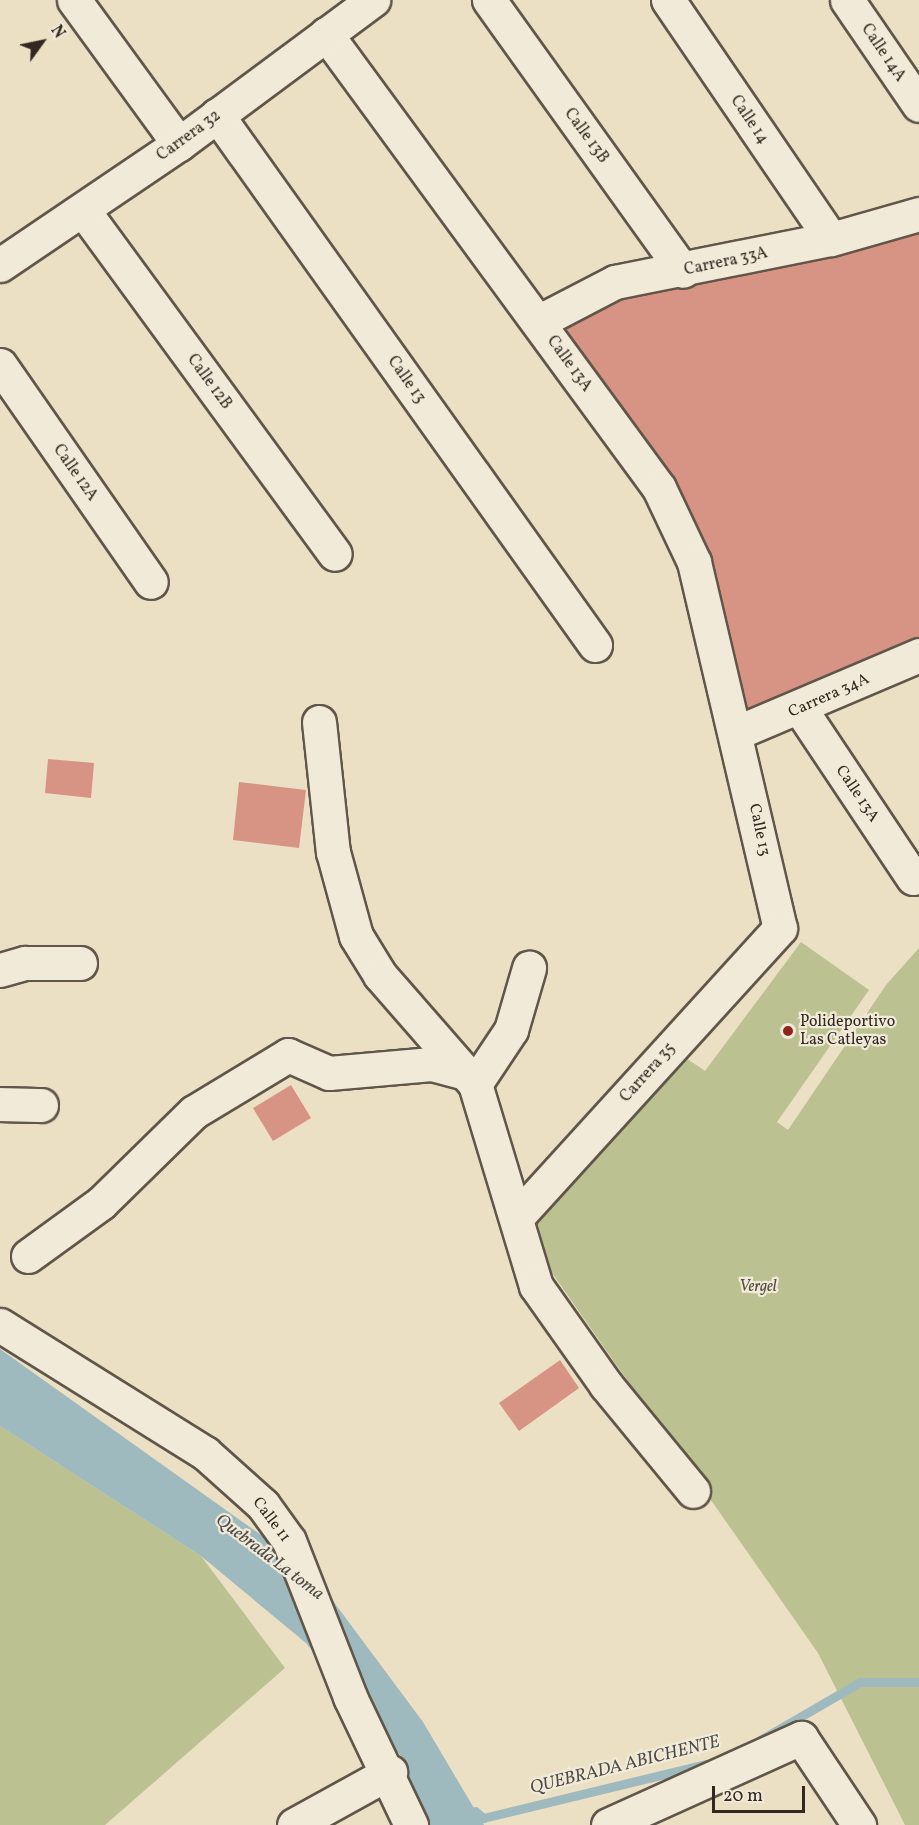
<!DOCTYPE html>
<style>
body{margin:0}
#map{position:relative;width:919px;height:1825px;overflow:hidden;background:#ebdfc4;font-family:Vollkorn,serif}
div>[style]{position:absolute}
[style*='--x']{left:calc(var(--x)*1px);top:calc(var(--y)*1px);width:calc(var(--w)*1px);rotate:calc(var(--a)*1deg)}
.green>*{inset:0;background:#bbc191}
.water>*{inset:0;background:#9ebabf}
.stream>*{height:9px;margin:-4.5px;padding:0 4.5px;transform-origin:4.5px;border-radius:4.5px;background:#9ebabf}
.building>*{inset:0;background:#d79384}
.roads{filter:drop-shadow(2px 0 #605649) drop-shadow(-2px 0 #605649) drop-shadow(0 2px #605649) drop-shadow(0 -2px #605649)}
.minor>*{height:33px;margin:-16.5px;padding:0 16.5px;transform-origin:16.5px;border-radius:16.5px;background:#f2ead9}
.dots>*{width:16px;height:16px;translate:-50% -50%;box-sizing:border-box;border:3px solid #f2ead9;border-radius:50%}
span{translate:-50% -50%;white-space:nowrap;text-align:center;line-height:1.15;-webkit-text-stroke:4.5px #f2ead9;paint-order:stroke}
.street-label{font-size:16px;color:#322820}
.poi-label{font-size:16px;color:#322820}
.left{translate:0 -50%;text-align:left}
.park-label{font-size:16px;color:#544e3c;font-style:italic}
.water-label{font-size:18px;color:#4d4c48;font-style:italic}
.north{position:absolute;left:12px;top:12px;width:60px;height:60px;-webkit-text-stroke:4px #f2ead9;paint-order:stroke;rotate:57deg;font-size:16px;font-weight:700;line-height:24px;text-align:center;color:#322820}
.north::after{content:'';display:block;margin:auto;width:21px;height:27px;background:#322820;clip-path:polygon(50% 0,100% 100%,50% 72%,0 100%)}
.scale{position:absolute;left:712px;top:1786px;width:93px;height:27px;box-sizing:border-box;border:3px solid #322820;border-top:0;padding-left:8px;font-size:18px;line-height:21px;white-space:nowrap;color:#322820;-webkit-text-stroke:4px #f2ead9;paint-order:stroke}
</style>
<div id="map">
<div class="green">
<div style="clip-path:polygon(801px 942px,869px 990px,777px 1122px,788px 1130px,886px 985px,919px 948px,919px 1825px,905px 1825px,818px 1653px,522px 1230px,680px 1054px,705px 1071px)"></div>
<div style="clip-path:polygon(0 1426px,201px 1556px,285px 1668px,105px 1825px,0 1825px)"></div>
</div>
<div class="water">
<div style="clip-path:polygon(0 1349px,310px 1570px,423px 1722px,484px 1825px,421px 1825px,401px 1756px,306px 1643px,201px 1556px,0 1426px)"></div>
</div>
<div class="stream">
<div style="--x:760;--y:1740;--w:116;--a:-30.1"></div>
<div style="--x:860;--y:1682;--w:59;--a:0"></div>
<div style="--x:475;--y:1811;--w:11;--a:41"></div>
<div style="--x:483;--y:1818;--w:230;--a:-13.6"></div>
</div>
<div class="building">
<div style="clip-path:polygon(919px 229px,919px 640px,743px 714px,704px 550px,553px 325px,613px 292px)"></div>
<div style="clip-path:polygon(48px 759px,94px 763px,91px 798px,45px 793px)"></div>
<div style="clip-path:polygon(239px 782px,306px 790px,299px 848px,233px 840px)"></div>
<div style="clip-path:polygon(291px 1085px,311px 1118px,273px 1141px,253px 1108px)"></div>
<div style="clip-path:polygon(560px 1360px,579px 1388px,519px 1431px,499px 1403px)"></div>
</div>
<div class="roads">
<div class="minor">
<div style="--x:74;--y:0;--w:178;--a:53.9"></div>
<div style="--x:489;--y:0;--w:333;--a:54.4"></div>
<div style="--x:668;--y:0;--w:289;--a:55.7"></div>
<div style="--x:847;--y:0;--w:127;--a:55.6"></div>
<div style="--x:326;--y:34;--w:563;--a:53.74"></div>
<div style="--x:659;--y:488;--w:82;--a:64.7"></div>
<div style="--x:694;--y:562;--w:376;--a:76.8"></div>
<div style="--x:780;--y:928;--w:392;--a:132.3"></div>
<div style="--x:217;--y:115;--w:651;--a:54.5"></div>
<div style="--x:83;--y:210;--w:426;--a:53.8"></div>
<div style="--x:0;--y:265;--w:216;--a:-34.1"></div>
<div style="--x:179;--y:144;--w:242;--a:-36.6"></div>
<div style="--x:538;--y:322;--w:87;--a:-27.5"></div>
<div style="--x:615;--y:282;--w:220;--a:-11.3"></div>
<div style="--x:831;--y:239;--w:91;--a:-15.9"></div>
<div style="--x:0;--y:365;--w:264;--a:55.2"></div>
<div style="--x:801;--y:710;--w:202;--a:56.3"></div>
<div style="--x:319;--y:722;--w:131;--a:83.9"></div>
<div style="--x:333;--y:852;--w:87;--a:74.7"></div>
<div style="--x:356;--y:936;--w:46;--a:58.4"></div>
<div style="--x:380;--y:975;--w:145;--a:48.9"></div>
<div style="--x:475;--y:1084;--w:211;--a:73.2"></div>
<div style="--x:536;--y:1286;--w:121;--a:54.7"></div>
<div style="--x:606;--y:1385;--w:137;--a:50.6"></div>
<div style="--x:738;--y:732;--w:197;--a:-23"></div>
<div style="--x:0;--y:970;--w:26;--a:-16"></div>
<div style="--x:25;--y:963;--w:55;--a:0"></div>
<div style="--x:475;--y:1084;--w:65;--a:-56.3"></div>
<div style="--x:511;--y:1030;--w:65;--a:-73.8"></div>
<div style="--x:0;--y:1104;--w:41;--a:1.4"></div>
<div style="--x:28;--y:1256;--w:90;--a:-36"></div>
<div style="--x:101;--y:1203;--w:130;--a:-44.4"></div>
<div style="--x:194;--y:1112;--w:110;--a:-31.2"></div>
<div style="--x:288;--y:1055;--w:45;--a:23.7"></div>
<div style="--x:329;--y:1073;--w:103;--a:-5"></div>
<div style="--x:432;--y:1064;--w:34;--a:15"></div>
<div style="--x:0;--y:1325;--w:242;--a:32"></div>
<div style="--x:205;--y:1453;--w:78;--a:41.9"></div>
<div style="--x:263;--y:1505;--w:44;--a:54.2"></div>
<div style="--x:289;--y:1541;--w:168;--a:68.6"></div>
<div style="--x:350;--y:1697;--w:142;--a:64.5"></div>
<div style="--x:294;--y:1825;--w:110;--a:-28.9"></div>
<div style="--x:608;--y:1825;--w:212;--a:-24.3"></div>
<div style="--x:801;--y:1738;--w:105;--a:56.3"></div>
</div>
</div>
<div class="dots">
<div style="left:788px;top:1031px;background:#8f2418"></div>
</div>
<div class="street-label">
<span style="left:883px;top:53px;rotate:56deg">Calle 14A</span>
<span style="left:749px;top:120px;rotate:56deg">Calle 14</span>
<span style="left:189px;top:136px;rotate:-36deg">Carrera 32</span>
<span style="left:586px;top:136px;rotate:54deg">Calle 13B</span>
<span style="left:726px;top:262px;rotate:-12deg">Carrera 33A</span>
<span style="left:569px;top:364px;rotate:54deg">Calle 13A</span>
<span style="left:406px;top:380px;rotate:55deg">Calle 13</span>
<span style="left:209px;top:382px;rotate:54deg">Calle 12B</span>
<span style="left:75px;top:473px;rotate:55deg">Calle 12A</span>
<span style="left:829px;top:696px;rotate:-24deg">Carrera 34A</span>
<span style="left:857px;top:794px;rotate:56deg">Calle 13A</span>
<span style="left:759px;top:830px;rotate:78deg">Calle 13</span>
<span style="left:648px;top:1073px;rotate:-48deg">Carrera 35</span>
<span style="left:271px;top:1520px;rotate:53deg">Calle 11</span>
</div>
<div class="poi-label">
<span class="left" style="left:800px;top:1031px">Polideportivo<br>Las Catleyas</span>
</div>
<div class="park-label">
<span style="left:758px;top:1287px">Vergel</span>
</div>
<div class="water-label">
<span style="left:269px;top:1558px;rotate:37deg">Quebrada La toma</span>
<span style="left:625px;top:1766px;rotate:-14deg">QUEBRADA ABICHENTE</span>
</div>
<div class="north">N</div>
<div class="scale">20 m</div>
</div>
